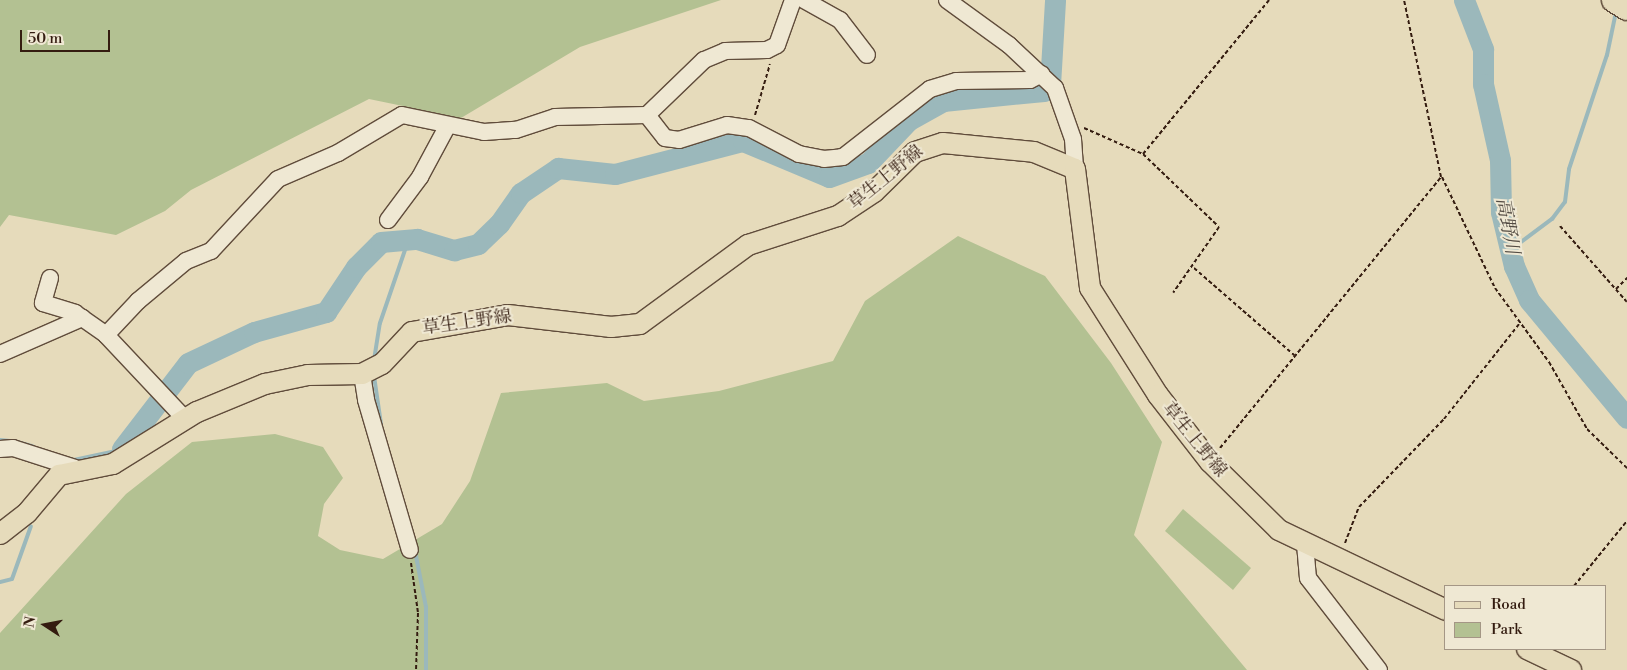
<!DOCTYPE html>
<meta charset="utf-8">
<style>
body{margin:0}
#map{position:relative;width:1627px;height:670px;overflow:hidden;background:#e6dbbb;font-family:"Libre Bodoni","Noto Serif JP",serif}
div>[style]{position:absolute}
[style*='--x']{left:calc(var(--x)*1px);top:calc(var(--y)*1px);width:calc(var(--w)*1px);rotate:calc(var(--a)*1deg)}
.green>*{inset:0;background:#b3c192}
.stream>*{height:4px;margin:-2px;padding:0 2px;transform-origin:2px;border-radius:2px;background:#9bb8bb}
.river>*{height:21px;margin:-10.5px;padding:0 10.5px;transform-origin:10.5px;border-radius:10.5px;background:#9bb8bb}
.path>*{height:2px;margin-top:-1px;transform-origin:0;background:repeating-linear-gradient(90deg,#341c10 0 4px,transparent 0 6.5px)}
.roads{filter:drop-shadow(1px 0 #604c3b) drop-shadow(-1px 0 #604c3b) drop-shadow(0 1px #604c3b) drop-shadow(0 -1px #604c3b)}
.minor>*{height:16px;margin:-8px;padding:0 8px;transform-origin:8px;border-radius:8px;background:#efe8d3}
.major>*{height:20px;margin:-10px;padding:0 10px;transform-origin:10px;border-radius:10px;background:#e6dbbb}
.highway>*{height:24px;margin:-12px;padding:0 12px;transform-origin:12px;border-radius:12px;background:#e6dbbb}
span{translate:-50% -50%;white-space:nowrap;text-align:center;line-height:1.15;-webkit-text-stroke:4px #efe8d3;paint-order:stroke}
.street-label{font-size:18px;color:#341c10}
.water-label{font-size:19px;color:#534b43;font-style:italic}
.legend{position:absolute;left:1444px;top:585px;width:162px;height:65px;box-sizing:border-box;background:#efe8d3;border:1px solid #a49685;margin:0;padding:6px 9px;list-style:none;font-size:15px;color:#341c10}
.legend li{display:flex;align-items:center;gap:10px;height:25px}
.legend b{width:25px;border:1px solid #a49685}
.north{position:absolute;left:20px;top:600px;width:50px;height:50px;-webkit-text-stroke:4px #efe8d3;paint-order:stroke;rotate:281deg;font-size:14px;font-weight:700;line-height:20px;text-align:center;color:#341c10}
.north::after{content:'';display:block;margin:auto;width:18px;height:22px;background:#341c10;clip-path:polygon(50% 0,100% 100%,50% 72%,0 100%)}
.scale{position:absolute;left:20px;top:30px;width:90px;height:22px;box-sizing:border-box;border:2px solid #341c10;border-top:0;padding-left:6px;font-size:15px;line-height:18px;white-space:nowrap;color:#341c10;-webkit-text-stroke:4px #efe8d3;paint-order:stroke}
</style>
<div id="map">
<div class="green">
<div style="clip-path:polygon(0 0,721px 0,580px 47px,461px 118px,369px 99px,191px 190px,165px 211px,116px 235px,9px 215px,0 227px)"></div>
<div style="clip-path:polygon(958px 236px,1045px 276px,1111px 363px,1162px 442px,1134px 535px,1247px 670px,0 670px,0 633px,126px 494px,192px 442px,275px 434px,323px 447px,343px 478px,324px 504px,318px 536px,340px 550px,383px 559px,442px 524px,470px 481px,501px 393px,607px 383px,644px 401px,719px 391px,833px 361px,865px 301px)"></div>
<div style="clip-path:polygon(1183px 509px,1251px 568px,1233px 590px,1165px 531px)"></div>
</div>
<div class="stream">
<div style="--x:1509;--y:251;--w:54;--a:-36.7"></div>
<div style="--x:1552;--y:219;--w:21;--a:-53"></div>
<div style="--x:1565;--y:202;--w:33;--a:-83"></div>
<div style="--x:1569;--y:169;--w:120;--a:-71.6"></div>
<div style="--x:1607;--y:55;--w:44;--a:-78.2"></div>
<div style="--x:374;--y:360;--w:37;--a:-81"></div>
<div style="--x:380;--y:323;--w:87;--a:-71.1"></div>
<div style="--x:374;--y:376;--w:49;--a:81.7"></div>
<div style="--x:0;--y:440;--w:10;--a:6"></div>
<div style="--x:17;--y:442;--w:16;--a:15"></div>
<div style="--x:74;--y:460;--w:43;--a:-12.1"></div>
<div style="--x:415;--y:551;--w:57;--a:78.9"></div>
<div style="--x:426;--y:607;--w:63;--a:90"></div>
<div style="--x:0;--y:582;--w:12;--a:-14"></div>
<div style="--x:12;--y:579;--w:56;--a:-70.3"></div>
</div>
<div class="river">
<div style="--x:1464;--y:0;--w:53;--a:68.8"></div>
<div style="--x:1483;--y:49;--w:35;--a:90"></div>
<div style="--x:1483;--y:84;--w:78;--a:77.4"></div>
<div style="--x:1500;--y:160;--w:52;--a:88.9"></div>
<div style="--x:1501;--y:212;--w:56;--a:76.5"></div>
<div style="--x:1514;--y:266;--w:37;--a:66"></div>
<div style="--x:1529;--y:300;--w:153;--a:50.3"></div>
<div style="--x:122;--y:449;--w:108;--a:-52.5"></div>
<div style="--x:188;--y:363;--w:73;--a:-25.2"></div>
<div style="--x:254;--y:332;--w:75;--a:-15.5"></div>
<div style="--x:326;--y:312;--w:54;--a:-56.3"></div>
<div style="--x:356;--y:267;--w:35;--a:-45"></div>
<div style="--x:381;--y:242;--w:36;--a:-5"></div>
<div style="--x:417;--y:239;--w:39;--a:17"></div>
<div style="--x:454;--y:250;--w:25;--a:-14"></div>
<div style="--x:478;--y:244;--w:29;--a:-44"></div>
<div style="--x:499;--y:224;--w:38;--a:-55"></div>
<div style="--x:521;--y:193;--w:45;--a:-34"></div>
<div style="--x:558;--y:168;--w:57;--a:6"></div>
<div style="--x:615;--y:174;--w:132;--a:-14.5"></div>
<div style="--x:743;--y:141;--w:93;--a:22.7"></div>
<div style="--x:829;--y:177;--w:41;--a:-19.7"></div>
<div style="--x:868;--y:163;--w:59;--a:-46.4"></div>
<div style="--x:909;--y:120;--w:39;--a:-29"></div>
<div style="--x:943;--y:101;--w:101;--a:-5.7"></div>
<div style="--x:1044;--y:91;--w:8;--a:-45"></div>
<div style="--x:1050;--y:85;--w:85;--a:-86.6"></div>
</div>
<div class="path">
<div style="--x:755;--y:115;--w:53;--a:-73.6"></div>
<div style="--x:1084;--y:128;--w:64;--a:23.8"></div>
<div style="--x:1143;--y:154;--w:105;--a:43.8"></div>
<div style="--x:1219;--y:227;--w:80;--a:124.9"></div>
<div style="--x:1143;--y:154;--w:199;--a:-50.7"></div>
<div style="--x:1442;--y:177;--w:123;--a:64.5"></div>
<div style="--x:1495;--y:288;--w:92;--a:53.9"></div>
<div style="--x:1549;--y:362;--w:77;--a:60.4"></div>
<div style="--x:1587;--y:429;--w:56;--a:44.3"></div>
<div style="--x:1560;--y:226;--w:101;--a:48.6"></div>
<div style="--x:1194;--y:268;--w:133;--a:41"></div>
<div style="--x:1616;--y:289;--w:16;--a:-45"></div>
<div style="--x:1220;--y:448;--w:350;--a:-50.8"></div>
<div style="--x:1441;--y:177;--w:181;--a:-101.8"></div>
<div style="--x:1345;--y:543;--w:39;--a:-69"></div>
<div style="--x:1359;--y:507;--w:122;--a:-46"></div>
<div style="--x:1444;--y:419;--w:121;--a:-51.7"></div>
<div style="--x:411;--y:563;--w:50;--a:82"></div>
<div style="--x:418;--y:613;--w:57;--a:92"></div>
<div style="--x:1574;--y:586;--w:84;--a:-50.8"></div>
</div>
<div class="roads">
<div class="minor">
<div style="--x:804;--y:0;--w:41;--a:29.1"></div>
<div style="--x:840;--y:20;--w:44;--a:52.4"></div>
<div style="--x:947;--y:0;--w:77;--a:36"></div>
<div style="--x:1009;--y:45;--w:63;--a:43.1"></div>
<div style="--x:1055;--y:88;--w:54;--a:70.6"></div>
<div style="--x:1073;--y:139;--w:30;--a:86"></div>
<div style="--x:647;--y:115;--w:79;--a:-44"></div>
<div style="--x:704;--y:60;--w:23;--a:-23"></div>
<div style="--x:725;--y:51;--w:42;--a:-1.4"></div>
<div style="--x:767;--y:50;--w:11;--a:-27"></div>
<div style="--x:777;--y:45;--w:48;--a:-70.4"></div>
<div style="--x:388;--y:220;--w:54;--a:-53.3"></div>
<div style="--x:420;--y:177;--w:59;--a:-61.7"></div>
<div style="--x:50;--y:278;--w:26;--a:106"></div>
<div style="--x:43;--y:303;--w:34;--a:17"></div>
<div style="--x:75;--y:313;--w:38;--a:35"></div>
<div style="--x:106;--y:335;--w:117;--a:46.7"></div>
<div style="--x:106;--y:335;--w:47;--a:-46.7"></div>
<div style="--x:138;--y:301;--w:62;--a:-39.8"></div>
<div style="--x:186;--y:261;--w:27;--a:-22"></div>
<div style="--x:211;--y:251;--w:98;--a:-47.1"></div>
<div style="--x:278;--y:179;--w:65;--a:-23.4"></div>
<div style="--x:338;--y:153;--w:74;--a:-30.7"></div>
<div style="--x:402;--y:115;--w:84;--a:11.7"></div>
<div style="--x:484;--y:132;--w:32;--a:-4"></div>
<div style="--x:516;--y:130;--w:41;--a:-18.4"></div>
<div style="--x:555;--y:117;--w:92;--a:-1.2"></div>
<div style="--x:647;--y:115;--w:29;--a:52"></div>
<div style="--x:665;--y:138;--w:14;--a:8"></div>
<div style="--x:679;--y:140;--w:50;--a:-17.4"></div>
<div style="--x:727;--y:125;--w:22;--a:8"></div>
<div style="--x:749;--y:128;--w:56;--a:27.5"></div>
<div style="--x:799;--y:154;--w:25;--a:11"></div>
<div style="--x:824;--y:159;--w:19;--a:-6"></div>
<div style="--x:843;--y:157;--w:110;--a:-38"></div>
<div style="--x:930;--y:89;--w:27;--a:-17"></div>
<div style="--x:956;--y:81;--w:74;--a:-0.8"></div>
<div style="--x:1030;--y:80;--w:13;--a:-27"></div>
<div style="--x:0;--y:354;--w:90;--a:-23.7"></div>
<div style="--x:362;--y:374;--w:26;--a:81"></div>
<div style="--x:366;--y:400;--w:156;--a:73.7"></div>
<div style="--x:0;--y:449;--w:13;--a:-4"></div>
<div style="--x:13;--y:448;--w:65;--a:17.9"></div>
<div style="--x:1305;--y:544;--w:34;--a:85"></div>
<div style="--x:1308;--y:578;--w:116;--a:52.3"></div>
</div>
<div class="major">
<div style="--x:0;--y:534;--w:34;--a:-38"></div>
<div style="--x:27;--y:513;--w:50;--a:-49.9"></div>
<div style="--x:59;--y:475;--w:55;--a:-11.5"></div>
<div style="--x:113;--y:464;--w:99;--a:-31.8"></div>
<div style="--x:197;--y:412;--w:74;--a:-22.4"></div>
<div style="--x:265;--y:384;--w:44;--a:-11.8"></div>
<div style="--x:308;--y:375;--w:54;--a:-1.1"></div>
<div style="--x:362;--y:374;--w:22;--a:-27"></div>
<div style="--x:382;--y:364;--w:44;--a:-46.8"></div>
<div style="--x:412;--y:332;--w:97;--a:-10"></div>
<div style="--x:508;--y:315;--w:104;--a:6.6"></div>
<div style="--x:611;--y:327;--w:29;--a:-6"></div>
<div style="--x:640;--y:324;--w:134;--a:-36.2"></div>
<div style="--x:748;--y:245;--w:95;--a:-17.9"></div>
<div style="--x:838;--y:216;--w:43;--a:-33.7"></div>
<div style="--x:874;--y:192;--w:57;--a:-44.3"></div>
<div style="--x:915;--y:152;--w:29;--a:-18"></div>
<div style="--x:943;--y:143;--w:91;--a:5.6"></div>
<div style="--x:1034;--y:152;--w:44;--a:22.5"></div>
<div style="--x:1075;--y:169;--w:120;--a:82.8"></div>
<div style="--x:1090;--y:288;--w:127;--a:57.6"></div>
<div style="--x:1158;--y:395;--w:85;--a:52.2"></div>
<div style="--x:1210;--y:462;--w:97;--a:44.6"></div>
<div style="--x:1279;--y:530;--w:185;--a:25.6"></div>
<div style="--x:1527;--y:649;--w:49;--a:25.5"></div>
</div>
<div class="highway">
<div style="--x:1614;--y:0;--w:15;--a:32"></div>
</div>
</div>
<div class="street-label">
<span style="left:886px;top:178px;rotate:-39deg">草生上野線</span>
<span style="left:467px;top:323px;rotate:-8deg">草生上野線</span>
<span style="left:1194px;top:440px;rotate:51deg">草生上野線</span>
</div>
<div class="water-label">
<span style="left:1507px;top:226px;rotate:80deg">高野川</span>
</div>
<ul class="legend">
<li><b style="height:6px;background:#e6dbbb"></b>Road</li>
<li><b style="height:14px;background:#b3c192"></b>Park</li>
</ul>
<div class="north">N</div>
<div class="scale">50 m</div>
</div>
